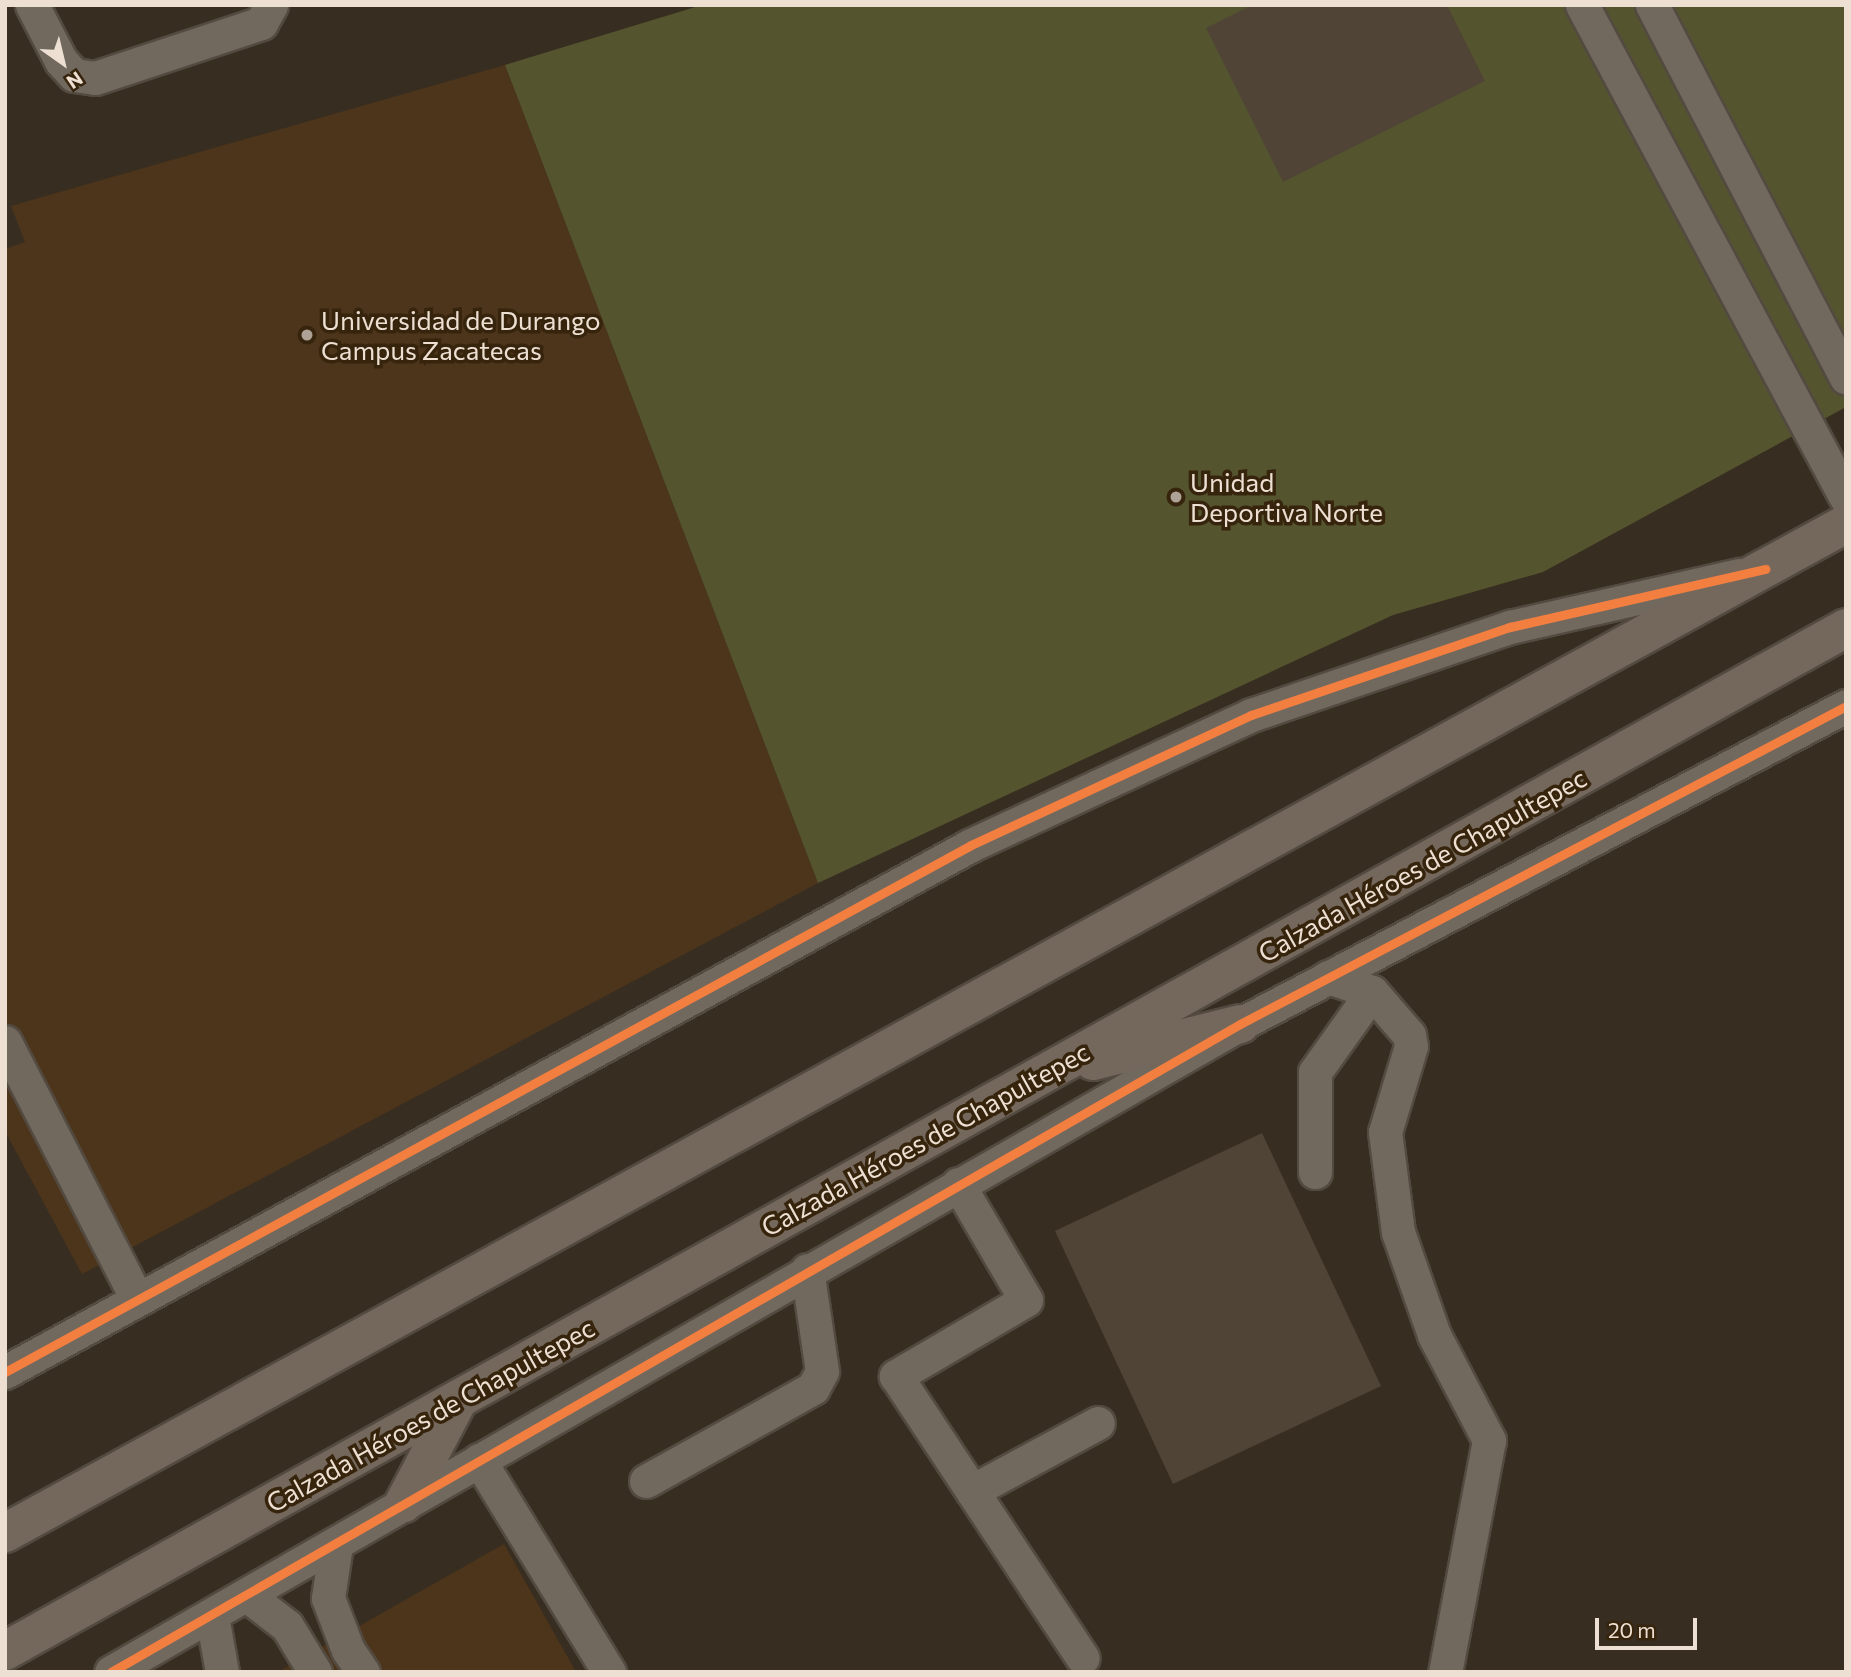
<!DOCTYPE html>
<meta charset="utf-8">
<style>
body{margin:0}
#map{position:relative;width:1851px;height:1677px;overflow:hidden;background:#382d21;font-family:Commissioner,sans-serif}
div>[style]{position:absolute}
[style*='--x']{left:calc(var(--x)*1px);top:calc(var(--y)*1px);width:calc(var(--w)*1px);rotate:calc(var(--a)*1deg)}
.built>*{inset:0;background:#4d351b}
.green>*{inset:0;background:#54552f}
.building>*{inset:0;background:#504436}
.roads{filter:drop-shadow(2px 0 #534a40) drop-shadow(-2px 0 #534a40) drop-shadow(0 2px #534a40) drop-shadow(0 -2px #534a40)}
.minor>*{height:33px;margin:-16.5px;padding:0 16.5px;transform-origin:16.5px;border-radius:16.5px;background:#71685e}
.major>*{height:38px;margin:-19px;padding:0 19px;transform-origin:19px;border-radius:19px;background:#74685c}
.cycleway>*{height:9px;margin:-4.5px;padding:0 4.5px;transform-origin:4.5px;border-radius:4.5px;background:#f27e40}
.dots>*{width:19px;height:19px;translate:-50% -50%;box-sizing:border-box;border:4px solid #37240d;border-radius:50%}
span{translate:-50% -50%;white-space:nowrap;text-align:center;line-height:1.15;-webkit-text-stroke:7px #37240d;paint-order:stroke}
.poi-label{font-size:26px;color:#ede0d3}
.left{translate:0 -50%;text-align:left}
.street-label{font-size:26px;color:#ede0d3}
.frame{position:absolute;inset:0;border:7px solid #ede0d3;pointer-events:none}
.north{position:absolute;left:28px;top:28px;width:70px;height:70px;-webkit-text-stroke:5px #37240d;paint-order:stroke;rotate:146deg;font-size:19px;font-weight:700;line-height:28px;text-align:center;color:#ede0d3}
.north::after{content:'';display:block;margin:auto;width:24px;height:32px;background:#ede0d3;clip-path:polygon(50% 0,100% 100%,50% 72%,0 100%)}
.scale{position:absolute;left:1595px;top:1618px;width:102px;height:32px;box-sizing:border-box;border:4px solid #ede0d3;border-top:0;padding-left:9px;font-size:21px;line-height:24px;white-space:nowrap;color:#ede0d3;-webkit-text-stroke:5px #37240d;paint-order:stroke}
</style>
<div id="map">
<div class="built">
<div style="clip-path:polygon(505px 65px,818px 883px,82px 1274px,5px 1131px,5px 249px,25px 242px,11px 206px)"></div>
<div style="clip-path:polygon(504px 1544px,576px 1672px,278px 1672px)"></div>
</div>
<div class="green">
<div style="clip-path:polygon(702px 5px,1846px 5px,1846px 407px,1543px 572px,1393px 615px,818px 883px,505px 65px)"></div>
</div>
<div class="building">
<div style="clip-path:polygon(1252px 5px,1447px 5px,1485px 81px,1283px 182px,1206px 28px)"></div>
<div style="clip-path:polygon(1262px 1133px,1381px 1386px,1173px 1484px,1055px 1231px)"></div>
</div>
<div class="roads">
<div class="minor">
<div style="--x:32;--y:5;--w:63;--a:62.6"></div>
<div style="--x:61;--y:61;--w:19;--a:47"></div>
<div style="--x:74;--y:75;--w:21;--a:8"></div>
<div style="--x:95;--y:78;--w:175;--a:-18.3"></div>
<div style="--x:261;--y:23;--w:21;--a:-61"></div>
<div style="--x:1582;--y:5;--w:559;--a:61.83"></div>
<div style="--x:1652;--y:5;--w:420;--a:62.5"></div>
<div style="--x:1328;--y:977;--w:46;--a:18.8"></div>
<div style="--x:1372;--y:992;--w:57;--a:49.3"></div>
<div style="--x:1409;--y:1035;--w:11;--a:80"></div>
<div style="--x:1411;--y:1046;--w:90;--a:106.8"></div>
<div style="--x:1385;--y:1132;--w:101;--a:82.6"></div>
<div style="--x:1398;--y:1232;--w:109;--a:70.7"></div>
<div style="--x:1434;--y:1335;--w:119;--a:62.4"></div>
<div style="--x:1489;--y:1440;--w:236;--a:100.7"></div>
<div style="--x:5;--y:1042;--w:289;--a:62.8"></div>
<div style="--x:1315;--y:1172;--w:100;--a:-90"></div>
<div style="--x:1315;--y:1072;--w:98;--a:-54.5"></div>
<div style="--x:958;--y:1184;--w:134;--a:59.6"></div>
<div style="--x:1026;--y:1300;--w:151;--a:149.7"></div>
<div style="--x:896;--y:1376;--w:338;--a:56.5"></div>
<div style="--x:5;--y:1372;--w:1100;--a:-28.61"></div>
<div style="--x:971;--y:845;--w:309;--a:-24.9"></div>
<div style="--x:1251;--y:715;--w:274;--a:-18.8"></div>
<div style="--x:1510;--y:627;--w:235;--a:-12.8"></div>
<div style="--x:479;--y:1460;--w:249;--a:58.5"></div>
<div style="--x:646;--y:1481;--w:191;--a:-29.1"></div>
<div style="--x:813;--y:1388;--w:19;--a:-62"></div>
<div style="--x:822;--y:1371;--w:102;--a:-98.4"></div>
<div style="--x:972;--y:1491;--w:143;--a:-28.4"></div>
<div style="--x:336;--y:1545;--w:54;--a:98.6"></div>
<div style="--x:328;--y:1598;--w:56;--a:69"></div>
<div style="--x:348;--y:1650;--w:27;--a:56"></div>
<div style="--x:248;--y:1596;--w:49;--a:37.6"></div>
<div style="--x:287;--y:1626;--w:54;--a:58.7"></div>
<div style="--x:212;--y:1616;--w:57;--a:79.9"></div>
<div style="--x:111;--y:1672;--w:1302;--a:-29.85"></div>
<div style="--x:1240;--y:1024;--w:684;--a:-27.69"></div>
</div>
<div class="major">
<div style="--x:1093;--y:1061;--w:152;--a:-14.1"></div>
<div style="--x:404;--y:1503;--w:116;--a:-62.3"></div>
<div style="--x:5;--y:1533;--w:2099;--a:-28.73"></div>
<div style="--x:5;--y:1651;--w:2106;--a:-29.06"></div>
</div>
</div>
<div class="cycleway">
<div style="--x:5;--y:1372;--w:1100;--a:-28.61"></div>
<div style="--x:971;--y:845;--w:309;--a:-24.9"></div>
<div style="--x:1251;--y:715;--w:274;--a:-18.8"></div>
<div style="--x:1510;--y:627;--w:262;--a:-12.8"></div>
<div style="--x:111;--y:1672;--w:1302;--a:-29.85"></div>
<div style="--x:1240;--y:1024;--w:684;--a:-27.69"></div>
</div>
<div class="dots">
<div style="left:307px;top:335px;background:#aea195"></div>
<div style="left:1176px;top:497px;background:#aea195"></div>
</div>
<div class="poi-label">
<span class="left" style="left:321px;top:335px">Universidad de Durango<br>Campus Zacatecas</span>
<span class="left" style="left:1190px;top:497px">Unidad<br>Deportiva Norte</span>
</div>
<div class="street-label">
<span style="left:1422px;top:865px;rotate:-29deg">Calzada Héroes de Chapultepec</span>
<span style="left:925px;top:1139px;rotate:-29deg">Calzada Héroes de Chapultepec</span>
<span style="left:430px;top:1415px;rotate:-29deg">Calzada Héroes de Chapultepec</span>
</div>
<div class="frame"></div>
<div class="north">N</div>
<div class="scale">20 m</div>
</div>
